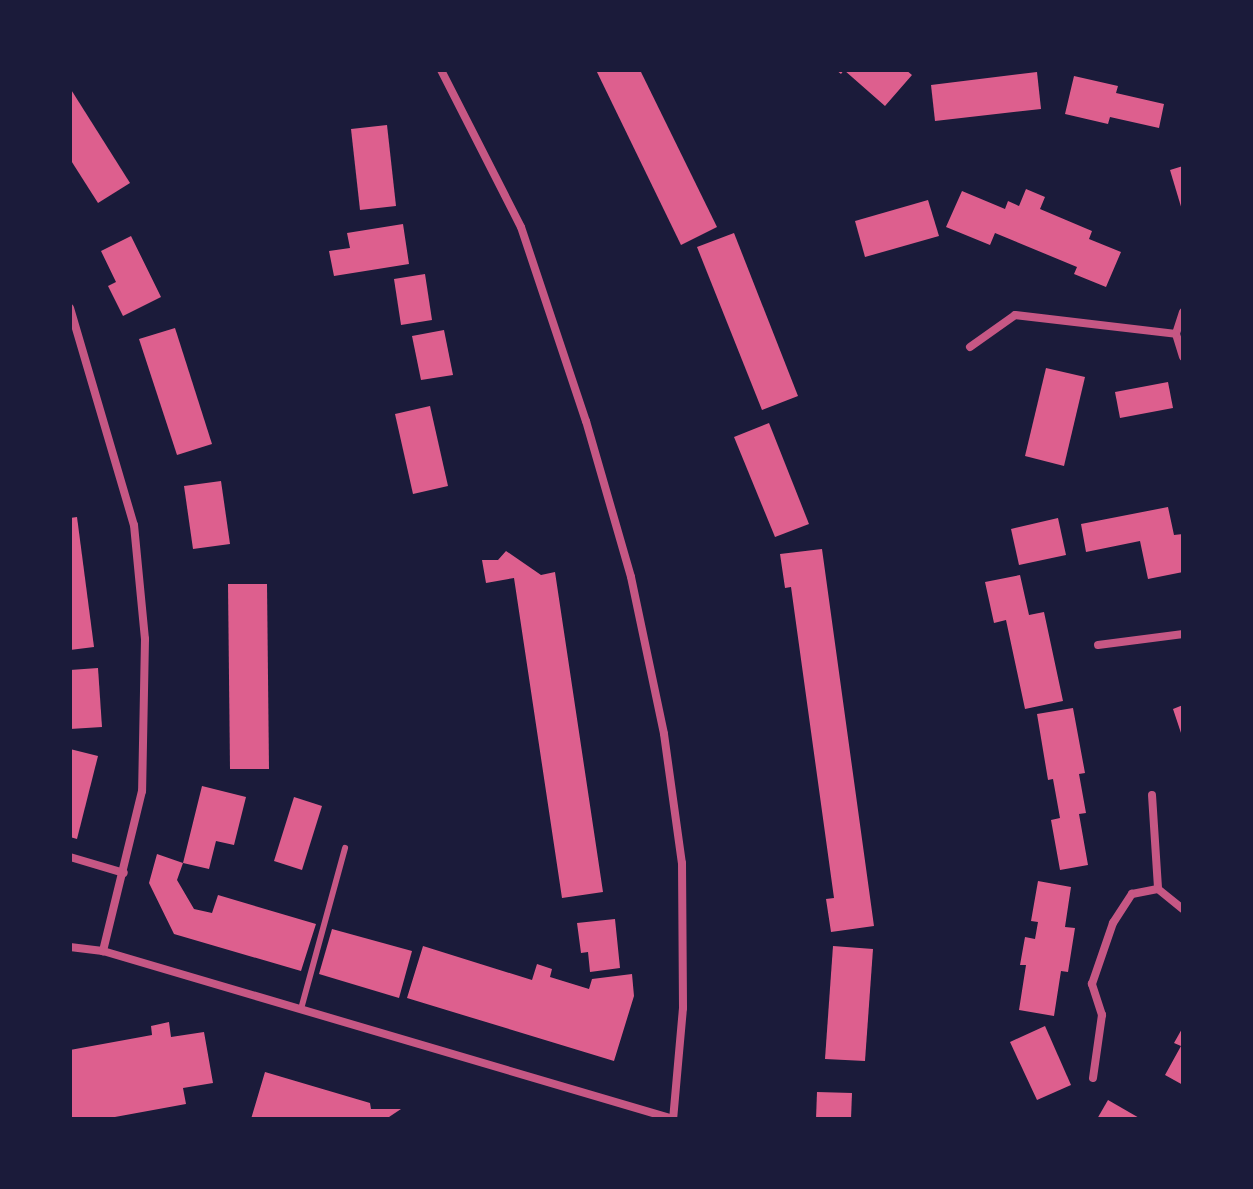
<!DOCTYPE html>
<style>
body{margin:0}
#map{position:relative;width:1253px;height:1189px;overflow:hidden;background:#1b1b3a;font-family:"Sofia Sans Condensed",sans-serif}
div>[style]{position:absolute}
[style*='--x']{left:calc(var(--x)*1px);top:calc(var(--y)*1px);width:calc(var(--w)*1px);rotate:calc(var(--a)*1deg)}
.building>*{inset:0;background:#dd5f8e}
.path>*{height:5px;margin:-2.5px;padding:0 2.5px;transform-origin:2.5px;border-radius:2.5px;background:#ff6b9d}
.service>*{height:6px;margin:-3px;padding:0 3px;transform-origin:3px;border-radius:3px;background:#c65784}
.minor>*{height:8px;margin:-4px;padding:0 4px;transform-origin:4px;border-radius:4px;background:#c65784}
span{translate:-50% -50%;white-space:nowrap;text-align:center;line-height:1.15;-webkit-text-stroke:8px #1b1b3a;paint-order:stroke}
.frame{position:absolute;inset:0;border:72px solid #1b1b3a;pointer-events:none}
</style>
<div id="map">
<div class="building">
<div style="clip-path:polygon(596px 70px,640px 70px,717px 227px,681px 245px)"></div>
<div style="clip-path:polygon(836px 70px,906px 70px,912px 75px,885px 106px,844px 70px,841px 74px)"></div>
<div style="clip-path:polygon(1037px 72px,1041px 109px,935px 121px,931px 85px)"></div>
<div style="clip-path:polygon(1074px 76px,1118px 86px,1116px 93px,1164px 104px,1159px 128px,1110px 117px,1108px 124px,1065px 114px)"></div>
<div style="clip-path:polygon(70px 88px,130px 183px,98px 203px,70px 159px)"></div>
<div style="clip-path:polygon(387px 125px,396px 206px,360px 210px,351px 129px)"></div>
<div style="clip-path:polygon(1183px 166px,1183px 210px,1182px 210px,1170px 170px)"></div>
<div style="clip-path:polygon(1026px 189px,1045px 197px,1040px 209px,1092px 231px,1089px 239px,1121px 252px,1106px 287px,1074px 274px,1077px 267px,995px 233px,990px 245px,946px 227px,962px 191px,1005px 209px,1008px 201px,1019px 206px)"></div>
<div style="clip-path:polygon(928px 200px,939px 236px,865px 257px,855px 221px)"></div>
<div style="clip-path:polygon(403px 224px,409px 264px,334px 276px,329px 251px,350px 248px,347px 233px)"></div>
<div style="clip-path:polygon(734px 233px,798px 396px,762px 410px,697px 247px)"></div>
<div style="clip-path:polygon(131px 236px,161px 297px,123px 316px,108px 286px,116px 282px,101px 251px)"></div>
<div style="clip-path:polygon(425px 274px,432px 320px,401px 325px,394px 279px)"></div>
<div style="clip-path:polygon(175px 328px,212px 444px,177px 455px,139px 339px)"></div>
<div style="clip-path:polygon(444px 330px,453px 375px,421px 380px,412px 336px)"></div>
<div style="clip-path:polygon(1046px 368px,1085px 377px,1064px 466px,1025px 456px)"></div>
<div style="clip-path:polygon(1168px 382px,1173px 408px,1120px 418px,1115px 392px)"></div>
<div style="clip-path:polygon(430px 406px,448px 486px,413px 494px,395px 414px)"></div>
<div style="clip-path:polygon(769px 423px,809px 524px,775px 537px,734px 437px)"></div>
<div style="clip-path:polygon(221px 481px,230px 544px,193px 549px,184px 486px)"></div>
<div style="clip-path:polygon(1168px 507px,1174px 535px,1183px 534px,1183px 572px,1148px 579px,1140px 541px,1086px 552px,1081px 524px)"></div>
<div style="clip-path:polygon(77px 517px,94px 647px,70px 650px,70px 518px)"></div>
<div style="clip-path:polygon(1058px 518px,1066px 555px,1019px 565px,1011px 529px)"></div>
<div style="clip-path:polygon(822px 549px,874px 926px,831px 932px,826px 899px,834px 898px,791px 587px,785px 588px,780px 554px)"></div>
<div style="clip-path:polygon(506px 551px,541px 575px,555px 572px,603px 892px,562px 898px,514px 578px,486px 583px,482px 560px,498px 560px)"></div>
<div style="clip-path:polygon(1020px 575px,1029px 615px,1044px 612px,1063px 701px,1025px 709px,1006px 620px,994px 623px,985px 582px)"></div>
<div style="clip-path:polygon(228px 584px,267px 584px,269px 769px,230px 769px)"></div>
<div style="clip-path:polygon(98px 668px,102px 727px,70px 729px,70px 670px)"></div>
<div style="clip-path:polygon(1183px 705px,1183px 736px,1182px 736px,1173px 709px)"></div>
<div style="clip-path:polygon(1073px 708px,1085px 773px,1079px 774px,1086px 813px,1079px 814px,1088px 865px,1060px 870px,1051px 820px,1060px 818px,1053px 779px,1048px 780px,1037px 714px)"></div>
<div style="clip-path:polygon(70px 749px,98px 756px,77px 839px,70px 837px)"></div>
<div style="clip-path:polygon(202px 786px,246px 797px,234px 845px,216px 841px,209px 869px,183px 863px)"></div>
<div style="clip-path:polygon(294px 797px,322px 806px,302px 870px,274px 861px)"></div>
<div style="clip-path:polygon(157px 854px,183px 863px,177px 880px,194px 909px,212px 913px,218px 895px,316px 924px,301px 971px,174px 934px,149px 883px)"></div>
<div style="clip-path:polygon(1038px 881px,1071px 887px,1065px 927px,1075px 928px,1068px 972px,1061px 971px,1054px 1016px,1019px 1010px,1026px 965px,1020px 965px,1025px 937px,1035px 939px,1038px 922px,1031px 921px)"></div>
<div style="clip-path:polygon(615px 919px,620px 968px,590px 972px,588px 952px,581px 953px,577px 923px)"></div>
<div style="clip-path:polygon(332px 929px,412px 951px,399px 998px,319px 974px)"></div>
<div style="clip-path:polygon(423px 946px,532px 980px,537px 964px,552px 969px,550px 977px,589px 989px,592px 979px,632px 974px,634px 996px,614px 1061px,407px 998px)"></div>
<div style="clip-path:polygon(833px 946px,873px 949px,865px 1061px,825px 1059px)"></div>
<div style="clip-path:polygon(169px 1022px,171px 1037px,204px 1032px,213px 1083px,183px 1088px,186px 1104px,104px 1119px,70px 1119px,70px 1050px,152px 1035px,151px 1026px)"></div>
<div style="clip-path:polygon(1045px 1026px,1071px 1085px,1037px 1100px,1010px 1042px)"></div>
<div style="clip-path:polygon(1183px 1027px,1183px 1085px,1165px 1075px,1181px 1046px,1174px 1043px)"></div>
<div style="clip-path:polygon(265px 1072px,370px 1103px,371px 1109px,401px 1109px,386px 1119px,251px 1119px)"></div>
<div style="clip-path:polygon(817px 1092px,852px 1093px,851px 1119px,816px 1119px)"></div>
<div style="clip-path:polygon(1108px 1100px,1141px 1119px,1097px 1119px)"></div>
</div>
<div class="path">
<div style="--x:157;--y:1119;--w:16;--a:0"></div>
</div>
<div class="service">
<div style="--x:301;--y:1009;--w:167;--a:-74.7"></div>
</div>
<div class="minor">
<div style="--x:441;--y:70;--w:176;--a:63"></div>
<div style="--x:521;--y:227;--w:205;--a:71.5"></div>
<div style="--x:586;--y:421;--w:162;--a:73.9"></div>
<div style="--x:631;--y:577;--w:160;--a:78.1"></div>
<div style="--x:664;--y:734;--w:130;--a:82.1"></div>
<div style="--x:682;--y:863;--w:145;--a:89.6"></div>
<div style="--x:683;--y:1008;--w:111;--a:95.1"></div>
<div style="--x:70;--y:308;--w:226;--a:73.6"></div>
<div style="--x:134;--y:525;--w:115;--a:84.5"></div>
<div style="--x:145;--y:639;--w:152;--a:91.1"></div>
<div style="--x:142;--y:791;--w:165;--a:103.7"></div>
<div style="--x:1183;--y:312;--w:23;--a:108"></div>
<div style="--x:1176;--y:334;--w:24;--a:73"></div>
<div style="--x:970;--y:347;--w:55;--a:-35.4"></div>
<div style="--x:1015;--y:315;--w:162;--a:6.7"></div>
<div style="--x:1098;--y:645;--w:86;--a:-7.4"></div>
<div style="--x:1152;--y:795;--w:94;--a:86.3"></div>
<div style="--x:70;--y:857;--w:56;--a:16.5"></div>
<div style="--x:70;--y:947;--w:33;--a:7"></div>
<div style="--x:103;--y:951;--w:594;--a:16.42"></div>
<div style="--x:1093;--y:1078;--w:64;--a:-81.9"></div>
<div style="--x:1102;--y:1015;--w:33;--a:-108"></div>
<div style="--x:1092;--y:984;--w:65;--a:-71"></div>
<div style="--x:1113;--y:923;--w:35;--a:-57"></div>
<div style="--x:1132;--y:894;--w:26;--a:-11"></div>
<div style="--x:1158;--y:889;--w:32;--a:39"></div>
</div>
<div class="frame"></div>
</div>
